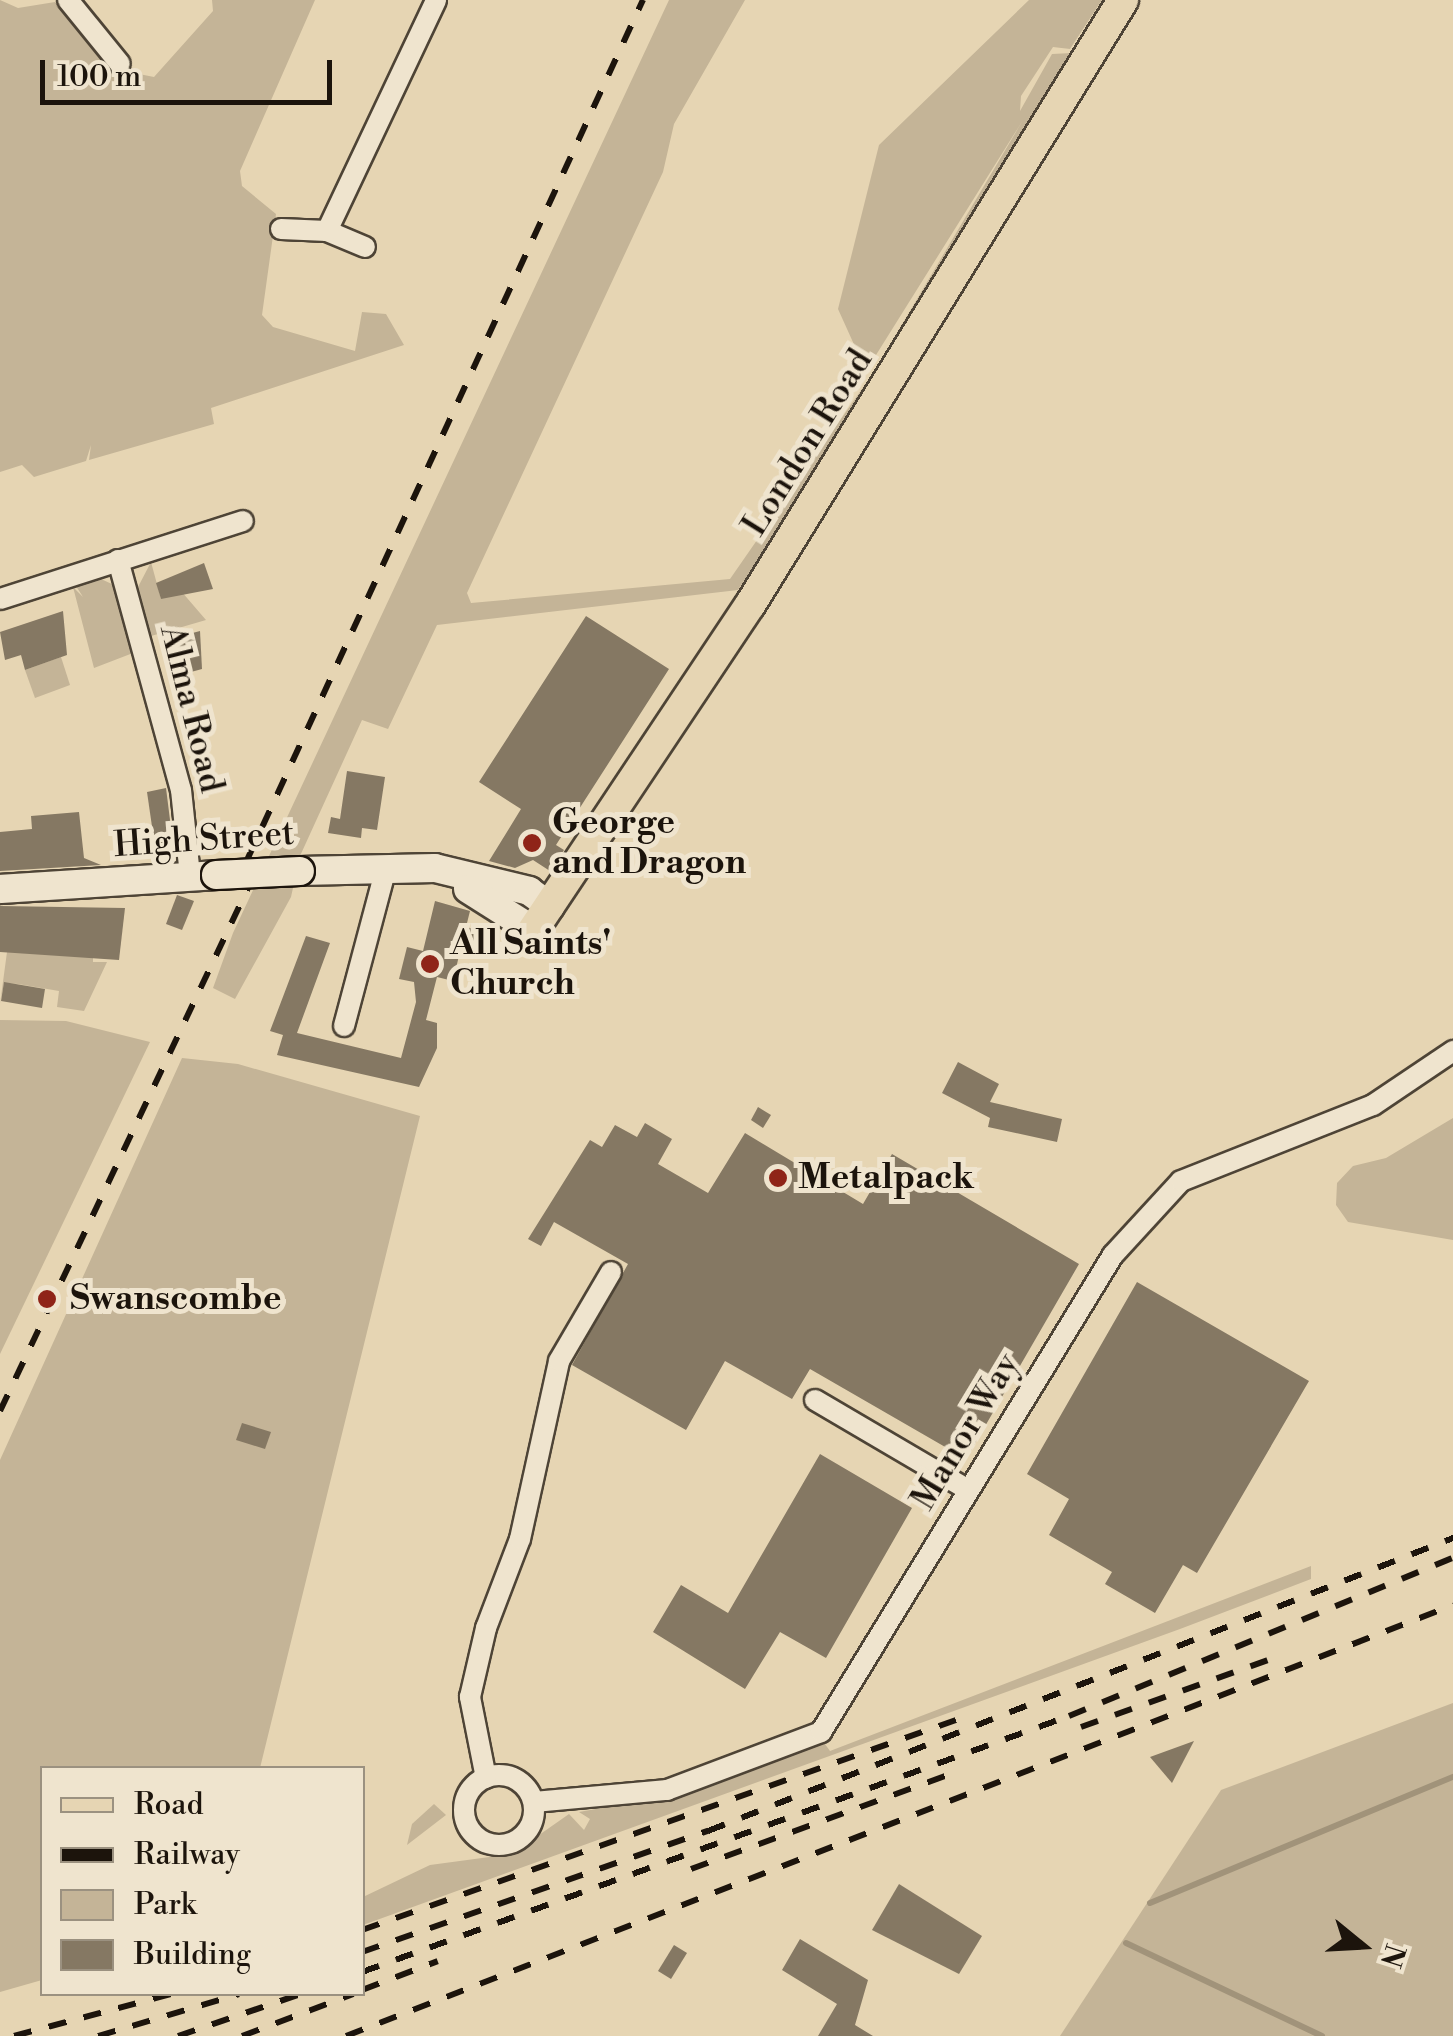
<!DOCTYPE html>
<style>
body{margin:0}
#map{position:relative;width:1453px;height:2036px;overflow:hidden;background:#e6d5b3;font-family:"Libre Bodoni",serif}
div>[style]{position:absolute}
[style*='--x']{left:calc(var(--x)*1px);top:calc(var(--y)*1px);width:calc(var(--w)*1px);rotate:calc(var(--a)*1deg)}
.green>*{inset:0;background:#c4b497}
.stream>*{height:6px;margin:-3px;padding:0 3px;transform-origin:3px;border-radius:3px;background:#a1937a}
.building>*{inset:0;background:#857863}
.roads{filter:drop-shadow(2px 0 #4e4436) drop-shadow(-2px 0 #4e4436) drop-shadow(0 2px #4e4436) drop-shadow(0 -2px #4e4436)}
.street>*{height:20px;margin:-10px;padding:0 10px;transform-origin:10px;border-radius:10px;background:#efe4ce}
.street>.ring{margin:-10px;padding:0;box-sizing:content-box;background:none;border:20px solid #efe4ce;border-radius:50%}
.secondary>*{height:28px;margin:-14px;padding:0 14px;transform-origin:14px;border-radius:14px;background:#efe4ce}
.primary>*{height:30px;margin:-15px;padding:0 15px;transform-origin:15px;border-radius:15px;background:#e6d5b3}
.rail>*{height:6px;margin-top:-3px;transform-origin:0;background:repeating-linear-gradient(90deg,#1c140c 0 18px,transparent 0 36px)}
.bridges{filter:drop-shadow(2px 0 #1c140c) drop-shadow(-2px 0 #1c140c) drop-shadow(0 2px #1c140c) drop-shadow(0 -2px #1c140c)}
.secondary-bridge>*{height:28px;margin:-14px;padding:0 14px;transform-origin:14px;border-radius:14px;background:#efe4ce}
.dots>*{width:28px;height:28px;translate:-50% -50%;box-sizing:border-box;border:5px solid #efe4ce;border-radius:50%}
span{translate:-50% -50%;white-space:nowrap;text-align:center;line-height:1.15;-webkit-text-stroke:10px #efe4ce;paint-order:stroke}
.street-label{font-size:35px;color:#1c140c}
.poi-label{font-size:35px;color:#1c140c;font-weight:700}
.left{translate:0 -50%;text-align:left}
.legend{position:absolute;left:40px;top:1766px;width:325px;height:230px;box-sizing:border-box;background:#efe4ce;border:2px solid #9b9180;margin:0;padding:12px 18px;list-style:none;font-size:30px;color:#1c140c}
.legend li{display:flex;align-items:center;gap:20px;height:50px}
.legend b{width:50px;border:2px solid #9b9180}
.north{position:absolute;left:1313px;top:1896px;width:100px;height:100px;-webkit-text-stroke:8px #efe4ce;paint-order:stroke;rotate:108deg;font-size:28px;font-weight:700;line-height:40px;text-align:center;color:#1c140c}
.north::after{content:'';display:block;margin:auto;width:35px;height:45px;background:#1c140c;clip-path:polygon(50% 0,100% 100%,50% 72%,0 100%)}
.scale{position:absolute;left:40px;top:60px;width:292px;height:45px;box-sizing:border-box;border:5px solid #1c140c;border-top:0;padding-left:12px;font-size:30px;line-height:35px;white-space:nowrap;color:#1c140c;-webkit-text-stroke:8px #efe4ce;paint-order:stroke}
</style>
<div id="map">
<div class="green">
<div style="clip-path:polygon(0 0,18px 8px,55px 2px,119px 70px,154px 77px,213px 11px,212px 0,315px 0,240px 171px,242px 186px,276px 214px,262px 315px,273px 327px,355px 351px,362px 312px,386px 314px,404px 345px,211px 408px,214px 424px,89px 460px,91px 445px,86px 461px,34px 477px,22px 465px,0 472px)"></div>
<div style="clip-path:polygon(669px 0,745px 0,674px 124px,663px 172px,467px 593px,471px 603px,730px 579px,875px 370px,1023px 120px,866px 371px,838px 309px,879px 145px,1029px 0,1102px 0,1070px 49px,1053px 47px,1021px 96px,1020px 111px,1052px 54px,1072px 53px,1112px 0,905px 344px,738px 590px,437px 625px,388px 729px,362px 720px,300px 856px,291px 897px,235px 999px,213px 988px,233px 933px)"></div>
<div style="clip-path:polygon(151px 562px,161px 599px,175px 584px,206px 620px,151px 636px,138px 587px)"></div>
<div style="clip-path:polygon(101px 579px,114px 585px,133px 653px,94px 668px,73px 587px,83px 597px,76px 586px)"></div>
<div style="clip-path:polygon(61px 657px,70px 685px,35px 698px,25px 670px)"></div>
<div style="clip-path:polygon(93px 938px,93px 962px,107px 962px,84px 1011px,57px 1007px,59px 991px,18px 984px,4px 983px,0 1004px,7px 952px)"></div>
<div style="clip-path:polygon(0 1020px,66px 1021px,150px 1042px,0 1354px)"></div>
<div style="clip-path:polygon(182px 1058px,238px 1064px,420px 1116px,260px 1768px,42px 1768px,42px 1980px,0 1992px,0 1460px)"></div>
<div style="clip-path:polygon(1453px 1118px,1453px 1240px,1348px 1222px,1336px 1205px,1337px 1183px,1353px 1166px,1386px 1158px)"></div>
<div style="clip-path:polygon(1311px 1566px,1311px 1579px,1180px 1629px,363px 1925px,363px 1897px,430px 1865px,512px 1854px,569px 1814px,584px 1830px,590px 1819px,579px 1812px,687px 1793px,822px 1740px,830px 1751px)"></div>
<div style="clip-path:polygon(1453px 1703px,1453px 2036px,1060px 2036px,1221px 1790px)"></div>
<div style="clip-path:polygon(434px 1804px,446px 1815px,407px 1845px,412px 1824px)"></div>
</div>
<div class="stream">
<div style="--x:1150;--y:1903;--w:328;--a:-22.6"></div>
<div style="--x:1126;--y:1943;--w:217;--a:25.4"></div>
</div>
<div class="building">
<div style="clip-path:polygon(204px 563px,213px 589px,161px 599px,156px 583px)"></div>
<div style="clip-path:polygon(63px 611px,67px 655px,25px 670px,21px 655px,5px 660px,0 632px)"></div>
<div style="clip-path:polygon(586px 616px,669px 669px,556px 845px,564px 850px,550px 871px,533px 860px,515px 868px,489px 861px,521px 809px,479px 782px)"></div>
<div style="clip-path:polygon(200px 631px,202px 669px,180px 675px,170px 639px)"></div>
<div style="clip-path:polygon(347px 771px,385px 777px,377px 830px,362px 828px,361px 838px,328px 833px,331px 817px,340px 819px)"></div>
<div style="clip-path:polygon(166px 788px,175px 860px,157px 861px,147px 792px)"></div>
<div style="clip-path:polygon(79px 812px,84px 858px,101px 865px,0 871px,0 832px,32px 829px,31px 816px)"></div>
<div style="clip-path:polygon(177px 895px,194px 901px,182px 930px,166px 924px)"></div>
<div style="clip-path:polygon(435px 901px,470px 911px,466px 927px,478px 930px,474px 946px,462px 943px,453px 981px,437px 977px,426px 1020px,437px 1023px,437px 1048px,419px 1087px,277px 1055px,283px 1035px,270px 1031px,306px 936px,330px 943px,297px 1033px,401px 1058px,416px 1002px,414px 982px,399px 979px,407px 947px,423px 951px)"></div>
<div style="clip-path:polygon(0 906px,125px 908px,119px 960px,0 952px)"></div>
<div style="clip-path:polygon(4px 982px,45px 989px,42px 1008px,1px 1001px)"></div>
<div style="clip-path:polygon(958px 1062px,999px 1084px,990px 1102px,1062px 1119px,1057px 1142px,988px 1127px,990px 1118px,942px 1093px)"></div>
<div style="clip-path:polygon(758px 1107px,771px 1115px,763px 1128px,751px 1120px)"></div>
<div style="clip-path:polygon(645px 1123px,672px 1139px,658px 1164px,708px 1193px,745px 1133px,863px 1204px,892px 1154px,1079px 1264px,966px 1459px,810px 1369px,792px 1399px,725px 1361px,686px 1430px,572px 1365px,628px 1264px,554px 1222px,541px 1246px,528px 1239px,590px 1140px,602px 1147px,615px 1125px,637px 1137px)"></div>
<div style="clip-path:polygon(1137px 1282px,1309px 1381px,1197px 1573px,1183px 1565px,1155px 1613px,1105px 1584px,1112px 1572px,1049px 1535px,1069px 1499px,1027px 1474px)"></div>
<div style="clip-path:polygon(242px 1423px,271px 1432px,265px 1449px,236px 1440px)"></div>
<div style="clip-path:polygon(820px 1454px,912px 1508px,826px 1658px,780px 1632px,745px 1689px,653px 1632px,681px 1585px,728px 1613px)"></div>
<div style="clip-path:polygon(1194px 1741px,1172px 1783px,1150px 1757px)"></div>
<div style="clip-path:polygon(899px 1884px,982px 1936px,959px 1974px,872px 1930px)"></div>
<div style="clip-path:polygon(800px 1939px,868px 1980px,855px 2025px,873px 2036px,818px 2036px,837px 2004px,782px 1970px)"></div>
<div style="clip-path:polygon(674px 1945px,687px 1953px,671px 1979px,658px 1971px)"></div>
</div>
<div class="roads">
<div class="street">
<div style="--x:68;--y:0;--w:82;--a:50.9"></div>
<div style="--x:281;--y:229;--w:46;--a:2.5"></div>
<div style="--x:327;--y:231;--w:41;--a:22.8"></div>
<div style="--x:327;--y:231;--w:255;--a:-64.7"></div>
<div style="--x:118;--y:560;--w:238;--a:74.7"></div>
<div style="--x:181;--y:790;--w:86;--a:84"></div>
<div style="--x:0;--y:599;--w:255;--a:-17.8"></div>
<div style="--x:344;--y:1026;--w:159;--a:-75.1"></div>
<div style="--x:815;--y:1400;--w:176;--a:30.4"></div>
<div class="ring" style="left:464px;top:1775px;width:50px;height:50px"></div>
<div style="--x:486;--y:1778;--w:83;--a:-101.2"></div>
<div style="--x:470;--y:1697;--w:71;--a:-76.9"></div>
<div style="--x:486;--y:1628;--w:95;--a:-69.1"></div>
<div style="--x:520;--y:1539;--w:182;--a:-77.6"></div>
<div style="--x:559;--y:1361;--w:103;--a:-59.7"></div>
<div style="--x:534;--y:1802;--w:134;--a:-5.2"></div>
<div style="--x:667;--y:1790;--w:165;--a:-20.6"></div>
<div style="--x:821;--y:1732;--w:559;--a:-58.53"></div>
<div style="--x:1113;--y:1255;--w:100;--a:-47.4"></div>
<div style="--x:1181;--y:1181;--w:206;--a:-21.6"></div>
<div style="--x:1373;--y:1105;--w:97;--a:-34"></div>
</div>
<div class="secondary">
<div style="--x:300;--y:871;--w:135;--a:-1.3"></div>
<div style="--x:435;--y:868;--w:97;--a:13.7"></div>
<div style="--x:529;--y:891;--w:26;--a:36"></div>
<div style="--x:0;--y:889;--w:216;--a:-3.7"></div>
<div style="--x:468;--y:889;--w:77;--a:32.2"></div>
</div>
<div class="primary">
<div style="--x:533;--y:930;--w:391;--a:-56.3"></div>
<div style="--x:750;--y:605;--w:711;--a:-58.34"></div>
</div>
</div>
<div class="rail">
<div style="--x:247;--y:860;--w:947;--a:-65.28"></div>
<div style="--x:0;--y:1411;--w:579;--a:-64.63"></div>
<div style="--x:1081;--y:1727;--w:205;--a:-19.7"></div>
<div style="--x:691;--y:1869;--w:285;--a:-20.1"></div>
<div style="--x:362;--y:1930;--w:630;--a:-19.47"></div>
<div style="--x:362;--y:1952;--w:367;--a:-19.3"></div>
<div style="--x:708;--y:1831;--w:801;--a:-21.47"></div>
<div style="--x:362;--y:1972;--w:752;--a:-19.9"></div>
<div style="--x:1069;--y:1716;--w:415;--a:-22.4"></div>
<div style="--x:362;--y:1990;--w:81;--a:-20.9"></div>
<div style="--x:14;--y:2036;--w:163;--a:-15"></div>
<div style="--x:98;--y:2036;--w:147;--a:-16.6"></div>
<div style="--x:178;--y:2036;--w:130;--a:-18.9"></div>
<div style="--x:242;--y:2036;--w:119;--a:-20.7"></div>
<div style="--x:346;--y:2036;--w:1188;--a:-21.27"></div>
</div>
<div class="bridges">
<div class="secondary-bridge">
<div style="--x:216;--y:875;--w:84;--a:-2.7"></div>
</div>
</div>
<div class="dots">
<div style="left:532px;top:843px;background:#8f2418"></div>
<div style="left:430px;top:964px;background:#8f2418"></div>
<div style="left:778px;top:1178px;background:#8f2418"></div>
<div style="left:47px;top:1299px;background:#8f2418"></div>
</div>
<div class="street-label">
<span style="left:808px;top:443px;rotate:-58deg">London Road</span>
<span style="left:191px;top:709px;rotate:76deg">Alma Road</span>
<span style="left:204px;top:840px;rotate:-4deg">High Street</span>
<span style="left:966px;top:1432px;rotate:-59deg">Manor Way</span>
</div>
<div class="poi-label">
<span class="left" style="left:552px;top:843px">George<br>and Dragon</span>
<span class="left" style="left:450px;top:964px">All Saints'<br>Church</span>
<span class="left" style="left:798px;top:1178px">Metalpack</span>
<span class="left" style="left:70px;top:1299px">Swanscombe</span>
</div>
<ul class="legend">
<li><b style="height:12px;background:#e6d5b3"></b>Road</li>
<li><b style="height:12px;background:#1c140c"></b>Railway</li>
<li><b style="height:28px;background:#c4b497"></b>Park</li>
<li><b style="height:28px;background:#857863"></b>Building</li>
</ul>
<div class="north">N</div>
<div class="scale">100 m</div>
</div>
